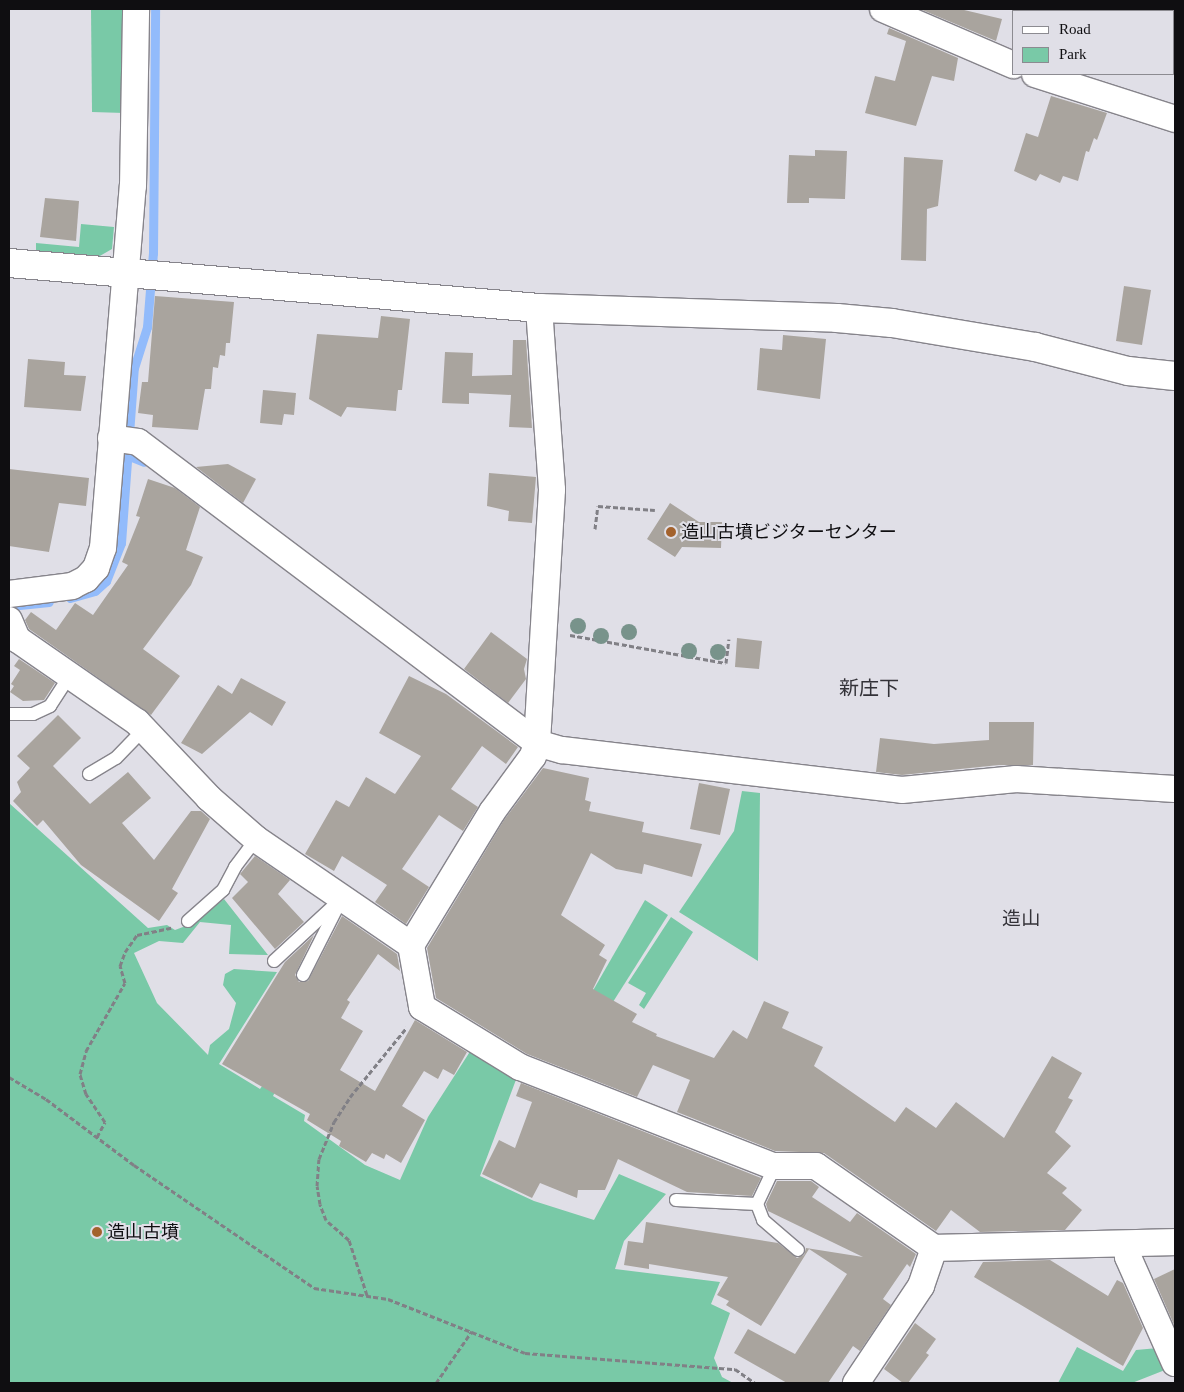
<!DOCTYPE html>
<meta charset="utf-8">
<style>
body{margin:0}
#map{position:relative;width:1184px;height:1392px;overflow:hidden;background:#e0dfe7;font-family:"Times New Roman","Noto Sans JP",serif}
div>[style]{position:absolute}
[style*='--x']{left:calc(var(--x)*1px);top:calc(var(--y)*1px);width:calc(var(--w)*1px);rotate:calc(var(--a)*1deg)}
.green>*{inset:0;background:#79c9a7}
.stream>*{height:9px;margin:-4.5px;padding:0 4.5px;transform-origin:4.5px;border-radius:4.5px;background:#92bbfb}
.building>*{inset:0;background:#a9a49e}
.path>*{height:3px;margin-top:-1.5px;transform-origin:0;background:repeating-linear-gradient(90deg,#818086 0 5px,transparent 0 7.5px)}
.roads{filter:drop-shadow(1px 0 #86848b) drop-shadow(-1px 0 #86848b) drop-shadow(0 1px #86848b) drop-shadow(0 -1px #86848b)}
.service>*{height:12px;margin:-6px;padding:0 6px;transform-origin:6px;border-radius:6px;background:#fff}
.minor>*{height:26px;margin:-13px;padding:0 13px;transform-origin:13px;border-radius:13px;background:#fff}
.tertiary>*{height:28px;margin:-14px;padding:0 14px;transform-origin:14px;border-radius:14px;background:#fff}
.trees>*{width:16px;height:16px;margin:-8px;border-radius:50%;background:#78938b}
.dots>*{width:14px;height:14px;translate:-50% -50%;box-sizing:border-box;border:2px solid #e0dfe7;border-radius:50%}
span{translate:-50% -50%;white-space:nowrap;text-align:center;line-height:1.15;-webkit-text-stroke:4px #e0dfe7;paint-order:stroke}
.poi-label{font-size:18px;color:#0f0e11}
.left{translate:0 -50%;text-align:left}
.neighbourhood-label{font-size:19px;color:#333238}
.quarter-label{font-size:20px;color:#333238}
.frame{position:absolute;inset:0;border:10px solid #0f0e11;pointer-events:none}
.legend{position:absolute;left:1012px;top:10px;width:162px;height:65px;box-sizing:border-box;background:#e0dfe7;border:1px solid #8c8b91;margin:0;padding:6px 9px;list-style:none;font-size:15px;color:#0f0e11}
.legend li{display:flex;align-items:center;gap:10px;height:25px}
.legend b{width:25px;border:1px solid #8c8b91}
</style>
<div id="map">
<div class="green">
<div style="clip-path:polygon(91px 9px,128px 9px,124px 113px,92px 112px)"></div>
<div style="clip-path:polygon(81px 224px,114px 227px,112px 249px,98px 257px,36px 252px,36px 243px,79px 247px)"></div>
<div style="clip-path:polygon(742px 791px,760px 793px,758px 961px,679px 912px,734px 831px)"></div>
<div style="clip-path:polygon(9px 803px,148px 928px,167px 925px,175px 930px,191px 924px,224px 899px,268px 955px,229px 954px,231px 925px,200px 922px,183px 943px,159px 941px,134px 953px,157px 1003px,208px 1055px,210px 1045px,229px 1029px,236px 1003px,223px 985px,225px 974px,234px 969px,277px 972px,219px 1064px,260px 1089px,265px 1082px,277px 1088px,273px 1096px,305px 1115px,304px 1121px,365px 1165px,400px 1180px,428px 1117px,471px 1050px,517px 1077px,480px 1176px,534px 1201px,594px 1220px,619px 1174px,666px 1194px,624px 1241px,615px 1269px,720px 1282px,711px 1304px,730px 1313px,714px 1358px,722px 1377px,733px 1383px,9px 1383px)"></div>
<div style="clip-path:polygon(645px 900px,668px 915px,606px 1013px,587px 1001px)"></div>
<div style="clip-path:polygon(671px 917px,693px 932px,644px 1009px,639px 1005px,646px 993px,628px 983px)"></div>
<div style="clip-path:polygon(1077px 1347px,1123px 1371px,1136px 1350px,1158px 1348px,1165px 1370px,1132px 1383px,1058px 1383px)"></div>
</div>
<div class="stream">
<div style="--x:127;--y:455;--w:18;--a:22"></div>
<div style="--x:70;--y:598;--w:26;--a:-16"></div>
<div style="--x:95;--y:591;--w:15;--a:-42"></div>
<div style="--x:106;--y:581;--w:41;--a:-68.5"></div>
<div style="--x:121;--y:543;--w:175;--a:-85.8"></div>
<div style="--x:134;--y:368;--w:43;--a:-72.4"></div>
<div style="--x:147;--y:327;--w:74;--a:-85.4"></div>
<div style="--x:153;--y:253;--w:244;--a:-89.5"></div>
<div style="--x:10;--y:606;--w:39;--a:-6"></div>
</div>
<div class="building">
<div style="clip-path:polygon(920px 9px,960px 9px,1002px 19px,996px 41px)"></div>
<div style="clip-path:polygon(889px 28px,958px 58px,954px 81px,932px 76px,916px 126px,865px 113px,875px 76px,895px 81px,906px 41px,887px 34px)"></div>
<div style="clip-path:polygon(1051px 96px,1107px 113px,1097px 140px,1094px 138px,1089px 152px,1086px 151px,1078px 181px,1063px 176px,1060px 183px,1040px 174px,1036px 181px,1014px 171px,1026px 133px,1038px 137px)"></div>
<div style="clip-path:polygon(815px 150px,847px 151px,845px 199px,809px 198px,809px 203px,787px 203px,789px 155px,815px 156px)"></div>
<div style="clip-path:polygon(904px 157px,943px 160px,938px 206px,927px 209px,926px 261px,901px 260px)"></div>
<div style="clip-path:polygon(45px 198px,79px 201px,76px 241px,40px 237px)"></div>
<div style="clip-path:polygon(1124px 286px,1151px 290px,1142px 345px,1116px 341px)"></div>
<div style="clip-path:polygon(155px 296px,234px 302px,230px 343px,226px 343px,225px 356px,220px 355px,218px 368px,213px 367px,211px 389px,205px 389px,198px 430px,152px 427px,153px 415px,138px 413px,142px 382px,148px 382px)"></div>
<div style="clip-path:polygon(381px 316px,410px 319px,402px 390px,398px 390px,396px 411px,347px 407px,341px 417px,309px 399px,317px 334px,378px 338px)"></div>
<div style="clip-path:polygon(783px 335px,826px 339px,820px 399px,757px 390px,760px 348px,782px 350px)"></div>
<div style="clip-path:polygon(513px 340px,526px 340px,532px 428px,509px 427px,511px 395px,469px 393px,469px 404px,442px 403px,445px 352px,473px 353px,472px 376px,512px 375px)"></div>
<div style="clip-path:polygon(28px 359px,65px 362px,64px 375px,86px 376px,81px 411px,24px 407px)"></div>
<div style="clip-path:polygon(263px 390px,296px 393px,294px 415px,284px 414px,282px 425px,260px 423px)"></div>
<div style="clip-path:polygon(228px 464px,256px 479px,243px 503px,196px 467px)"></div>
<div style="clip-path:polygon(9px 469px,89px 478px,86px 506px,59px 503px,49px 552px,9px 546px)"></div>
<div style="clip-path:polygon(489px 473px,536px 477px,532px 523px,508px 521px,509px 511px,487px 506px)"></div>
<div style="clip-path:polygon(148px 479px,175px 488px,200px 507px,186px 550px,203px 557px,191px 585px,143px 649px,180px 676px,151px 715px,29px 629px,25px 620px,31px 612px,56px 630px,75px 603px,93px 615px,128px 565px,122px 562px,140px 517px,136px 516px)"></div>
<div style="clip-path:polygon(670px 503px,699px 522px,722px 522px,721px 548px,682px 547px,675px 557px,647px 539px)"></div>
<div style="clip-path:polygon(491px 632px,527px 659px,524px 669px,526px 679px,508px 703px,464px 669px)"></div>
<div style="clip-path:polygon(737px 638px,762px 641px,759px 669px,735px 667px)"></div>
<div style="clip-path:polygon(19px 659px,55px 683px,44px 700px,23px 701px,10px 692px,14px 686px,11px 684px,20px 670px,14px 666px)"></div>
<div style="clip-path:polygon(409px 676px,446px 694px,518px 747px,506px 764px,482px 746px,451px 789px,478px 807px,463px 831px,439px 815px,402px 869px,429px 887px,406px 924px,375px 902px,387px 885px,342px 856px,334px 871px,305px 854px,336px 800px,349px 807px,366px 777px,395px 794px,421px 756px,379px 733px)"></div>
<div style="clip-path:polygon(241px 678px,286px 702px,272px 726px,250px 712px,202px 754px,181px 743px,218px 685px,232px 694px)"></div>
<div style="clip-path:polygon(58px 715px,81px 738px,53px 766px,90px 804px,128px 772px,151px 798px,122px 823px,154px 860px,191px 811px,201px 811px,210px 819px,172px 889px,178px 893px,159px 921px,81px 865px,43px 820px,37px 826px,13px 801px,21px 792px,17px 782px,30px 768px,17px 756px)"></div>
<div style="clip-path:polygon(989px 722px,1034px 722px,1033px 765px,999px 765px,902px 775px,876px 772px,880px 738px,934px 744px,989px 740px)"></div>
<div style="clip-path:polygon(543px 768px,589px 778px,585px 800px,591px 802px,589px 811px,644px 822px,642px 832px,702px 844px,692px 877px,644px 864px,642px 874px,616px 869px,591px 853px,561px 915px,605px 945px,599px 955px,607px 960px,593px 989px,637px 1014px,632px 1022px,657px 1034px,656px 1036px,714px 1058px,733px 1030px,747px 1039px,764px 1001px,789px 1012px,782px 1028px,823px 1047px,814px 1066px,895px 1122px,906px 1107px,936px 1128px,956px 1102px,1004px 1138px,1052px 1056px,1082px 1073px,1068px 1098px,1073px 1100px,1055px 1132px,1071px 1146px,1047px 1173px,1067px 1188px,1062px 1193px,1082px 1210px,1065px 1230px,980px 1232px,951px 1210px,936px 1231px,824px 1153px,775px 1151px,677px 1112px,690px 1080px,653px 1065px,637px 1097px,527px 1054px,436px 998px,427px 948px,504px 820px)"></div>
<div style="clip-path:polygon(699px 783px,730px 789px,720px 835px,690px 829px)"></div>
<div style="clip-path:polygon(255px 856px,290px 880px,278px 894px,304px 922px,275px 949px,232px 898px,248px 882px,240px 874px)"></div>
<div style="clip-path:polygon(342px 916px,397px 954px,400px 971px,378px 954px,347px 1000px,350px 1002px,341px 1018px,363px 1031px,340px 1070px,375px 1091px,415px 1020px,467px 1052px,454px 1075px,443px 1069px,438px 1079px,424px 1071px,402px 1106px,425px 1120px,401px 1163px,386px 1154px,384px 1159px,372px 1153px,366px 1162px,339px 1146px,341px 1141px,307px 1120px,310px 1114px,222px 1064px,285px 962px,314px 935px,295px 975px,299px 982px,308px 981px)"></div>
<div style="clip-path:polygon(521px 1083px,761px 1178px,752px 1196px,687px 1192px,618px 1159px,605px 1190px,578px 1190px,577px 1198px,540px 1183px,532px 1198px,482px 1174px,499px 1140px,515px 1148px,532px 1102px,516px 1096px)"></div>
<div style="clip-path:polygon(777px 1181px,811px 1181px,819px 1187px,812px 1197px,850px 1222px,857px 1213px,916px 1254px,910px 1267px,907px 1264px,883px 1299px,891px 1305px,860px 1351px,853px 1346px,828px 1383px,787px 1383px,734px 1353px,748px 1329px,795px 1354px,847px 1274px,809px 1249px,761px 1326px,726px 1305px,729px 1301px,717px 1295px,728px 1277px,649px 1264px,649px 1269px,624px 1265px,628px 1241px,643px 1243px,646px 1222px,778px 1243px,797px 1258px,804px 1255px,806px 1248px,863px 1257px,768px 1211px,766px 1204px)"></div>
<div style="clip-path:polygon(1050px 1260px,1108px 1296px,1117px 1280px,1123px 1283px,1143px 1328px,1123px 1366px,974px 1277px,983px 1262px)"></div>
<div style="clip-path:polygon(1175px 1269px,1175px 1327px,1154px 1279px)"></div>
<div style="clip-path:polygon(915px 1323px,936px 1339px,926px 1353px,929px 1355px,908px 1383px,903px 1383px,884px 1369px)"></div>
</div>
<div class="path">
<div style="--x:595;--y:529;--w:23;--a:-83"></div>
<div style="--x:598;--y:506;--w:57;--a:4"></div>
<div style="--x:570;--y:635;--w:158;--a:10.2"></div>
<div style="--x:726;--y:663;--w:24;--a:-83"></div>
<div style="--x:9;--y:1077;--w:43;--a:30.7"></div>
<div style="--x:46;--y:1099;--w:110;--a:36.9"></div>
<div style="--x:134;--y:1165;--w:218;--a:34.3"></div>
<div style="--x:314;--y:1288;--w:75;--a:8.5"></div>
<div style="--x:388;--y:1299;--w:147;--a:21.5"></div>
<div style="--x:525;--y:1353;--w:211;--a:4.4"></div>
<div style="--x:735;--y:1369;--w:24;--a:35"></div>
<div style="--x:97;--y:1137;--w:17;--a:-62"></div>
<div style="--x:105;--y:1122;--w:34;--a:-124"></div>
<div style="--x:86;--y:1094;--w:21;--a:-107"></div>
<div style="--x:80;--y:1074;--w:24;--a:-75"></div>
<div style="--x:86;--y:1051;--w:78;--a:-60.2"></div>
<div style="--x:125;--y:983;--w:18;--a:-106"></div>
<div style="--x:120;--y:966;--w:15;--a:-70"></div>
<div style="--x:125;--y:952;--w:21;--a:-55"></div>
<div style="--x:137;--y:935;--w:35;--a:-12"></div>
<div style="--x:367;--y:1295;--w:58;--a:-108.1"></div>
<div style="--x:349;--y:1240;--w:30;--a:-139"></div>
<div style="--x:326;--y:1220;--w:17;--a:-111"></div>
<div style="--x:320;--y:1204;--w:18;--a:-99"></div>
<div style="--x:317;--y:1186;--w:27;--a:-86"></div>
<div style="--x:319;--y:1159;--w:40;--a:-68"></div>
<div style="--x:334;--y:1122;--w:30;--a:-57"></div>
<div style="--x:350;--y:1097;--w:90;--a:-50.8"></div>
<div style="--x:436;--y:1383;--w:63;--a:-55.3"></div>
</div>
<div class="roads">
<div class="service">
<div style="--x:9;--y:714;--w:24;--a:0"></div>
<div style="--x:33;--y:714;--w:19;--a:-25"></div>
<div style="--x:50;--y:706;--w:37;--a:-57"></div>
<div style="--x:89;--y:774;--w:31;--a:-31"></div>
<div style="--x:116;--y:758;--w:40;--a:-46"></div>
<div style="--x:188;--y:921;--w:47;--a:-41.5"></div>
<div style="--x:223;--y:890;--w:26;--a:-62"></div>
<div style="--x:235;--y:867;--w:35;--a:-53"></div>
<div style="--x:274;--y:961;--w:94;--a:-42.8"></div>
<div style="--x:303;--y:975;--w:77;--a:-63.1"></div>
<div style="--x:676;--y:1200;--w:81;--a:2.8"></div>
<div style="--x:757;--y:1204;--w:42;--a:-64.7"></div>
<div style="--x:757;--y:1204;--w:17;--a:69"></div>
<div style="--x:763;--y:1220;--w:46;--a:40.6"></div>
</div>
<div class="minor">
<div style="--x:883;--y:9;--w:142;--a:23.3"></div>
<div style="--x:1035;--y:74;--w:147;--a:17.8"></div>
<div style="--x:539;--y:308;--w:182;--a:85.9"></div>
<div style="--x:552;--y:490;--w:253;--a:93.4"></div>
<div style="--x:537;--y:743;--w:14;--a:107"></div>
<div style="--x:533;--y:756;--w:69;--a:126.2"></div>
<div style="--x:492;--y:812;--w:156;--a:121.3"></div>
<div style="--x:411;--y:945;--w:63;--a:79.9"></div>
<div style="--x:422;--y:1007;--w:115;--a:31.5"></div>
<div style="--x:520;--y:1067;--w:271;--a:21.4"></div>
<div style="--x:772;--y:1166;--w:44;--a:0"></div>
<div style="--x:816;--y:1166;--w:144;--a:34.8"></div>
<div style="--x:934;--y:1248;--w:40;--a:108.9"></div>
<div style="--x:921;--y:1286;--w:117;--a:123.8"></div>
<div style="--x:111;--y:438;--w:27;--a:8"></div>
<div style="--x:138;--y:442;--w:500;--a:37"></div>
<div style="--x:537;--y:743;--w:26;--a:16"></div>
<div style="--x:562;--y:750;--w:342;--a:6.7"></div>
<div style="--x:902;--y:790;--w:115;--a:-5.5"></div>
<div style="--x:1016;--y:779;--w:159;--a:3.6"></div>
<div style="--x:9;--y:594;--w:64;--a:-7.2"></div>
<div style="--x:72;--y:586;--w:16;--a:-27"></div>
<div style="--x:86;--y:579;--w:15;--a:-48"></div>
<div style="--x:96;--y:568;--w:21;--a:-71"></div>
<div style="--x:103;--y:548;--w:363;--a:-85.3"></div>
<div style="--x:133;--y:186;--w:177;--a:-89"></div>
<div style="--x:9;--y:620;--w:21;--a:67"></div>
<div style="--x:17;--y:639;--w:146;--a:34.7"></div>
<div style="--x:137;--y:722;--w:105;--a:46.5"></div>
<div style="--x:209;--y:798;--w:62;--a:41.1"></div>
<div style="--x:256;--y:839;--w:188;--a:34.4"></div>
<div style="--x:1126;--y:1244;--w:13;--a:81"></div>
<div style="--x:1128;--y:1257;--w:116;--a:66.1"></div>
<div style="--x:934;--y:1248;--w:241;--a:-1.4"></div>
</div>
<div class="tertiary">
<div style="--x:9;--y:263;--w:532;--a:4.85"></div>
<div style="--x:539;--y:308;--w:298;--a:1.9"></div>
<div style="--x:837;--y:318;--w:55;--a:5.2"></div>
<div style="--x:892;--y:323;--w:145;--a:9.5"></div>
<div style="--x:1035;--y:347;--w:96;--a:14.5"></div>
<div style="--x:1128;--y:371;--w:47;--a:6.1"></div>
</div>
</div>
<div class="trees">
<div style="left:578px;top:626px"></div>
<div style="left:629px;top:632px"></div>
<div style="left:601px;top:636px"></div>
<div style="left:689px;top:651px"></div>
<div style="left:718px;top:652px"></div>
</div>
<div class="dots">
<div style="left:671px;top:532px;background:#a3622d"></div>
<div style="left:97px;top:1232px;background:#a3622d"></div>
</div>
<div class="poi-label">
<span class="left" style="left:681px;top:532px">造山古墳ビジターセンター</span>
<span class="left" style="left:107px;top:1232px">造山古墳</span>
</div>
<div class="neighbourhood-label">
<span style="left:1021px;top:919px">造山</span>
</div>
<div class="quarter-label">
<span style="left:869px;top:688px">新庄下</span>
</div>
<div class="frame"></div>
<ul class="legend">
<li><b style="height:6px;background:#fff"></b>Road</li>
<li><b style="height:14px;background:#79c9a7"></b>Park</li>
</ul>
</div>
